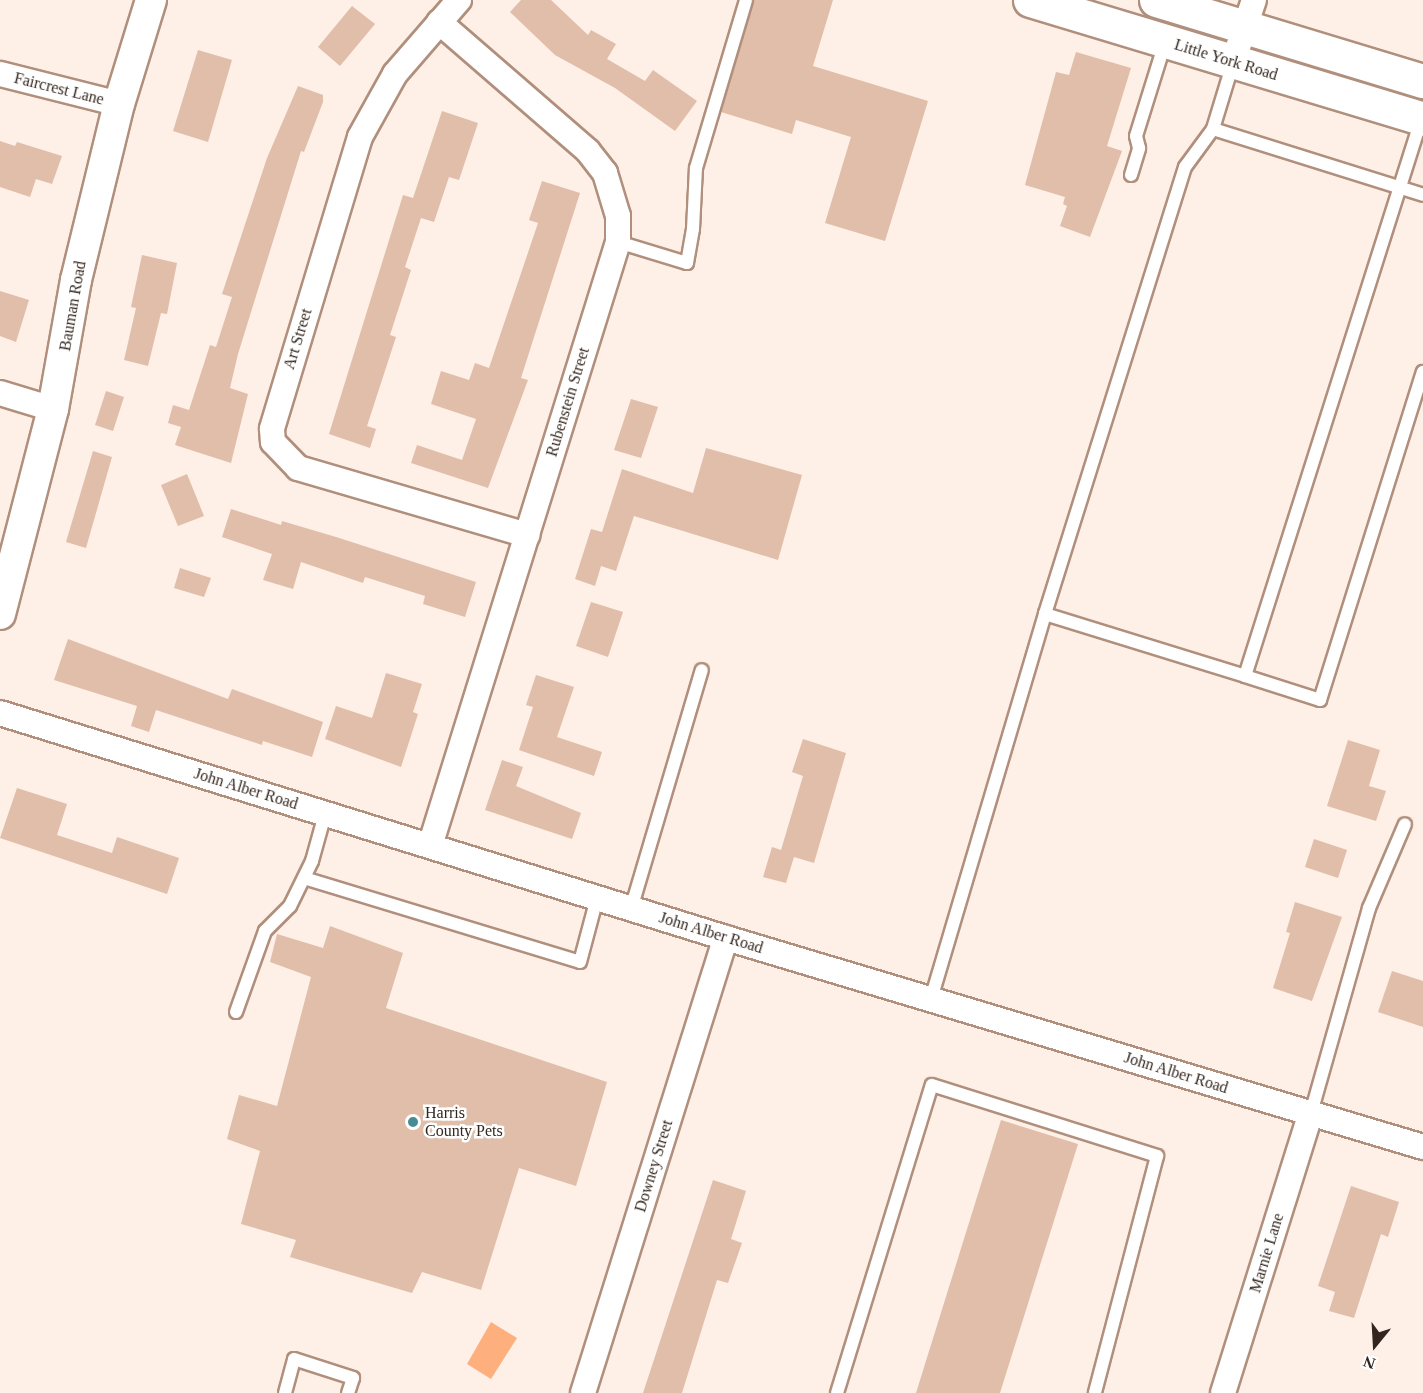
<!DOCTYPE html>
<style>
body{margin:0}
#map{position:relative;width:1423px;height:1393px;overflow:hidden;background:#feefe7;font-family:"Times New Roman",serif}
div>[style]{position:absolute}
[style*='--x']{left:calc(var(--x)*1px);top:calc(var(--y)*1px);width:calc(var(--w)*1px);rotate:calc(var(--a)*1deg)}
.green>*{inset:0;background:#feaf7e}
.building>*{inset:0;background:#e0bea9}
.roads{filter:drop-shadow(2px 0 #b08f7c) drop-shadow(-2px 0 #b08f7c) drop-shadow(0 2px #b08f7c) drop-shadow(0 -2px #b08f7c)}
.service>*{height:12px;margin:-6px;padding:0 6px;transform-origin:6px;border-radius:6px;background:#fff}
.minor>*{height:24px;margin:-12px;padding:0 12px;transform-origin:12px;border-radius:12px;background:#fff}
.tertiary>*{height:30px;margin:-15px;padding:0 15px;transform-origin:15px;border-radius:15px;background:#fff}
.secondary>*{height:33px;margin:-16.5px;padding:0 16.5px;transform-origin:16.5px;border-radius:16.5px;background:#fff}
.dots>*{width:16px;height:16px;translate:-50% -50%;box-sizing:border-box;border:3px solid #fff;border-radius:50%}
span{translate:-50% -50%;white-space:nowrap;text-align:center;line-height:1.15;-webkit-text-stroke:5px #fff;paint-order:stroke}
.street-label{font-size:16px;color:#33261e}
.poi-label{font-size:16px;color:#33261e}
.left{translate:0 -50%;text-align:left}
.north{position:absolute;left:1345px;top:1315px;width:60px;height:60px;-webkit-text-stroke:4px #fff;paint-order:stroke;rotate:198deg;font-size:16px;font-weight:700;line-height:24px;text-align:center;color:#33261e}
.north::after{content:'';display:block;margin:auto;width:21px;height:27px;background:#33261e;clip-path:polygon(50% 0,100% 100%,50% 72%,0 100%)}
</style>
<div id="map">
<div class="green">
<div style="clip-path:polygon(491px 1322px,517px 1338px,491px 1379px,467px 1364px)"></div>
</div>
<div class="building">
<div style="clip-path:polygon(521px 0,551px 0,588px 35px,591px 30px,616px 44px,607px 59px,645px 81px,653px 70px,697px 101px,675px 131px,615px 88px,555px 55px,510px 12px)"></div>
<div style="clip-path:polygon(754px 0,833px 0,813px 66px,928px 101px,885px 241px,825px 223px,851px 137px,796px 120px,792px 134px,721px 112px)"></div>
<div style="clip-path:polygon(352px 6px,375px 24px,340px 66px,318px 47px)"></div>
<div style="clip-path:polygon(198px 50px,232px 60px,208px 142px,173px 131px)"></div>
<div style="clip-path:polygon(1076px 52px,1131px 68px,1107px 146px,1122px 151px,1090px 237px,1060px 226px,1067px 206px,1063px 204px,1065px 197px,1025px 185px,1056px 72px,1069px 75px)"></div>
<div style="clip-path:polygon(298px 86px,323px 95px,323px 102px,304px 152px,301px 151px,238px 354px,230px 388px,248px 394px,231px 463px,175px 445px,181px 427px,168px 423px,173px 405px,189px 410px,210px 345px,216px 347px,232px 297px,222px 294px,267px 158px)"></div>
<div style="clip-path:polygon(442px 111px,478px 123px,459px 180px,449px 177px,434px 222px,421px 218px,405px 267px,411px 270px,390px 335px,396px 337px,367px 426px,376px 429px,370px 448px,329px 434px,403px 195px,413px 198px)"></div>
<div style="clip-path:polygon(0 141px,15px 146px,17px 142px,62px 156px,52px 184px,36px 179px,30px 197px,0 187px)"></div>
<div style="clip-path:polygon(542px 181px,580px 193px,521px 378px,528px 380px,488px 488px,411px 463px,417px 445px,462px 460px,476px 419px,431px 404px,441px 371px,469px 380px,475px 363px,489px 368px,538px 223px,529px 220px)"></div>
<div style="clip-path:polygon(142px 255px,177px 263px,167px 314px,161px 313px,148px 366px,124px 360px,136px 308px,131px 307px)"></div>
<div style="clip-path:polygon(0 291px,29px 300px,16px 342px,0 336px)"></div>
<div style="clip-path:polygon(106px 391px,124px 397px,113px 431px,95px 425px)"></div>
<div style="clip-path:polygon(631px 399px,658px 407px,641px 458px,614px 450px)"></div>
<div style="clip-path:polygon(706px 448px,802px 475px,778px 560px,634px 516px,616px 571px,601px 566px,595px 586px,575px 579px,591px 529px,602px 532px,622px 469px,693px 493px)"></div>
<div style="clip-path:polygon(93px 451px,112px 457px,86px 548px,66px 542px)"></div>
<div style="clip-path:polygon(187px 474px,204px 516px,178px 526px,161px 485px)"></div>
<div style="clip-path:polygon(231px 509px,281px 525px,282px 521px,336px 537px,476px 582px,465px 617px,423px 604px,425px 596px,365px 577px,363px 583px,301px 562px,293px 589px,263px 580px,272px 554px,222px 537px)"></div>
<div style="clip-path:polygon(180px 568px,211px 578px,204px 597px,174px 588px)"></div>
<div style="clip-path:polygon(591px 602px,623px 612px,608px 657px,576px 646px)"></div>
<div style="clip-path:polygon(68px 639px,228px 699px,232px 689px,323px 722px,312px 757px,263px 741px,262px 745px,156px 710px,149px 732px,131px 726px,137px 706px,54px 680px)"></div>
<div style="clip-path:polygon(386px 673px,422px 684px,413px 712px,418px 714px,401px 767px,325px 739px,336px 706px,372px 718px)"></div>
<div style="clip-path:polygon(536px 675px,574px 687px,557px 737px,602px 752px,594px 776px,519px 750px,533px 707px,526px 705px)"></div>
<div style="clip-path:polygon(803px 739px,846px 753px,814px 863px,794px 857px,786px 883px,763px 877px,772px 847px,781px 850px,803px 776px,792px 772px)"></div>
<div style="clip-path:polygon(1348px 740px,1380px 750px,1369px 786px,1386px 791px,1376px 821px,1327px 806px)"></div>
<div style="clip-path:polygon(502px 760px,523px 767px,516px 786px,581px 813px,572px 839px,485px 810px)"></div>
<div style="clip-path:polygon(17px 788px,67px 804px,57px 835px,112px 853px,117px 837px,179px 858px,167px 894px,0 838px)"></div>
<div style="clip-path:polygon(1314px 839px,1347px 850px,1338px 878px,1305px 867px)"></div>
<div style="clip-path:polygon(1295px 902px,1342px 917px,1312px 1001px,1273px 988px,1290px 933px,1286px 932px)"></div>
<div style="clip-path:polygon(330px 926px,403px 953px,386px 1008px,607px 1082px,576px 1186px,519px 1168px,481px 1290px,422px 1272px,412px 1293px,290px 1257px,296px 1240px,241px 1224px,260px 1151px,227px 1139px,239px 1095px,277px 1106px,311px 977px,270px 962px,277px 934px,323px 948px)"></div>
<div style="clip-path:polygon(1392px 971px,1423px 981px,1423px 1027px,1378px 1012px)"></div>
<div style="clip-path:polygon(1001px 1120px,1078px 1144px,1000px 1393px,916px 1393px)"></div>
<div style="clip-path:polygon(713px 1180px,746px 1191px,731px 1239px,742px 1243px,728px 1283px,717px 1280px,682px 1393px,643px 1393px)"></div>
<div style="clip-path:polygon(1351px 1186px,1399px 1202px,1388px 1237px,1381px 1234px,1354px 1318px,1329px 1311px,1335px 1292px,1318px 1286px)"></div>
</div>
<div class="roads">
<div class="service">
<div style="--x:1233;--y:63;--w:69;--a:106.9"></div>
<div style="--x:1213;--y:129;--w:220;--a:17.4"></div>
<div style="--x:1213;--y:129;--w:47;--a:126.4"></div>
<div style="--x:1185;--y:167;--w:468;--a:107.4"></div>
<div style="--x:1045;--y:614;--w:209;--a:17.2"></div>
<div style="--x:1245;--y:676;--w:583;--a:-72.43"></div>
<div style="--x:1131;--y:175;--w:28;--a:-73"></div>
<div style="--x:1139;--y:148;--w:12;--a:-104"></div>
<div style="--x:1136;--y:136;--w:97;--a:-72.7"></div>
<div style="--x:618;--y:242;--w:72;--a:16.9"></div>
<div style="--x:687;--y:263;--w:35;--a:-80"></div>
<div style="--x:693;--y:229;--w:61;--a:-87.2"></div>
<div style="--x:696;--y:168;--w:175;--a:-73.4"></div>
<div style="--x:1245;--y:676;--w:79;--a:17.7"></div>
<div style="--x:1320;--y:700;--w:344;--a:-72.6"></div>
<div style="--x:304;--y:878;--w:288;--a:16.9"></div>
<div style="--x:580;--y:962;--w:66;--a:-75.1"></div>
<div style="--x:631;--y:909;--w:249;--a:-73.5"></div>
<div style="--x:931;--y:999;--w:402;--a:-73.5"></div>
<div style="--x:236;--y:1012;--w:86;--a:-70.3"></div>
<div style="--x:265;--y:931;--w:35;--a:-45"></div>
<div style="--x:290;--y:906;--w:50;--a:-63.9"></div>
<div style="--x:312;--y:861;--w:49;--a:-74.5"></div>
<div style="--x:1311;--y:1113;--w:213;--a:-74.2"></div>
<div style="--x:1369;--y:908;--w:91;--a:-66.8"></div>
<div style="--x:285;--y:1393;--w:35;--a:-75"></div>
<div style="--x:294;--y:1359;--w:62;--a:17.9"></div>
<div style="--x:353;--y:1378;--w:16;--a:108"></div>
<div style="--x:837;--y:1393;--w:322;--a:-72.9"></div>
<div style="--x:932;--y:1085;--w:236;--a:17.5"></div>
<div style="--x:1157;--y:1156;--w:245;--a:104.7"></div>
</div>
<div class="minor">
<div style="--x:459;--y:0;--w:98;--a:130.9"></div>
<div style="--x:395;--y:74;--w:72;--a:119.1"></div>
<div style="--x:360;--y:137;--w:305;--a:106.8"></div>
<div style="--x:272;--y:429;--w:13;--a:86"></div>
<div style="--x:273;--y:442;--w:36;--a:46"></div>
<div style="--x:298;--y:468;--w:239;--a:16.3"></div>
<div style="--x:1233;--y:62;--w:65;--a:-71.3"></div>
<div style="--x:0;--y:74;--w:123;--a:14.1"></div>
<div style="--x:0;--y:393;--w:55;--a:16.8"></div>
<div style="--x:0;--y:713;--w:760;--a:17.22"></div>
<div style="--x:726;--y:938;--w:728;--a:16.69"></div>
<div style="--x:430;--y:846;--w:633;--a:-72.71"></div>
<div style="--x:618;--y:242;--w:26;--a:-90"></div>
<div style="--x:618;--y:216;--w:45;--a:-106.8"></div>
<div style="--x:605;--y:173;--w:28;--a:-128"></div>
<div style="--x:588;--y:151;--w:197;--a:-139.1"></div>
<div style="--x:583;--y:1393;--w:477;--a:-72.6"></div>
<div style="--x:1223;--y:1393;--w:294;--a:-72.6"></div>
</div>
<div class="tertiary">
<div style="--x:0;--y:614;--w:212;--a:-75.5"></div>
<div style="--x:53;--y:409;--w:131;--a:-79.9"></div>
<div style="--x:76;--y:280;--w:181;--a:-76.3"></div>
<div style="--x:119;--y:104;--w:109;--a:-72.9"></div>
</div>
<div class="secondary">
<div style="--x:1030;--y:0;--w:411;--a:16.8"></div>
<div style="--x:1156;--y:0;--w:279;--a:16.9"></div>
</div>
</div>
<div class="dots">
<div style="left:413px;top:1122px;background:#458c93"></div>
</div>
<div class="street-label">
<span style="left:1226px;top:60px;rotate:17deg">Little York Road</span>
<span style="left:59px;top:89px;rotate:14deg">Faircrest Lane</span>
<span style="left:73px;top:306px;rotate:-80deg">Bauman Road</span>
<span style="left:298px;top:339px;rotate:-73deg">Art Street</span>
<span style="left:568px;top:402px;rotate:-73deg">Rubenstein Street</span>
<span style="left:246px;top:789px;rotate:17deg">John Alber Road</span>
<span style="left:711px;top:933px;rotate:17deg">John Alber Road</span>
<span style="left:1176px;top:1073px;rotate:17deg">John Alber Road</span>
<span style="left:654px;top:1166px;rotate:-73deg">Downey Street</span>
<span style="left:1267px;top:1253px;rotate:-73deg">Marnie Lane</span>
</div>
<div class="poi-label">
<span class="left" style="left:425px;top:1122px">Harris<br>County Pets</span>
</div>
<div class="north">N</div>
</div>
